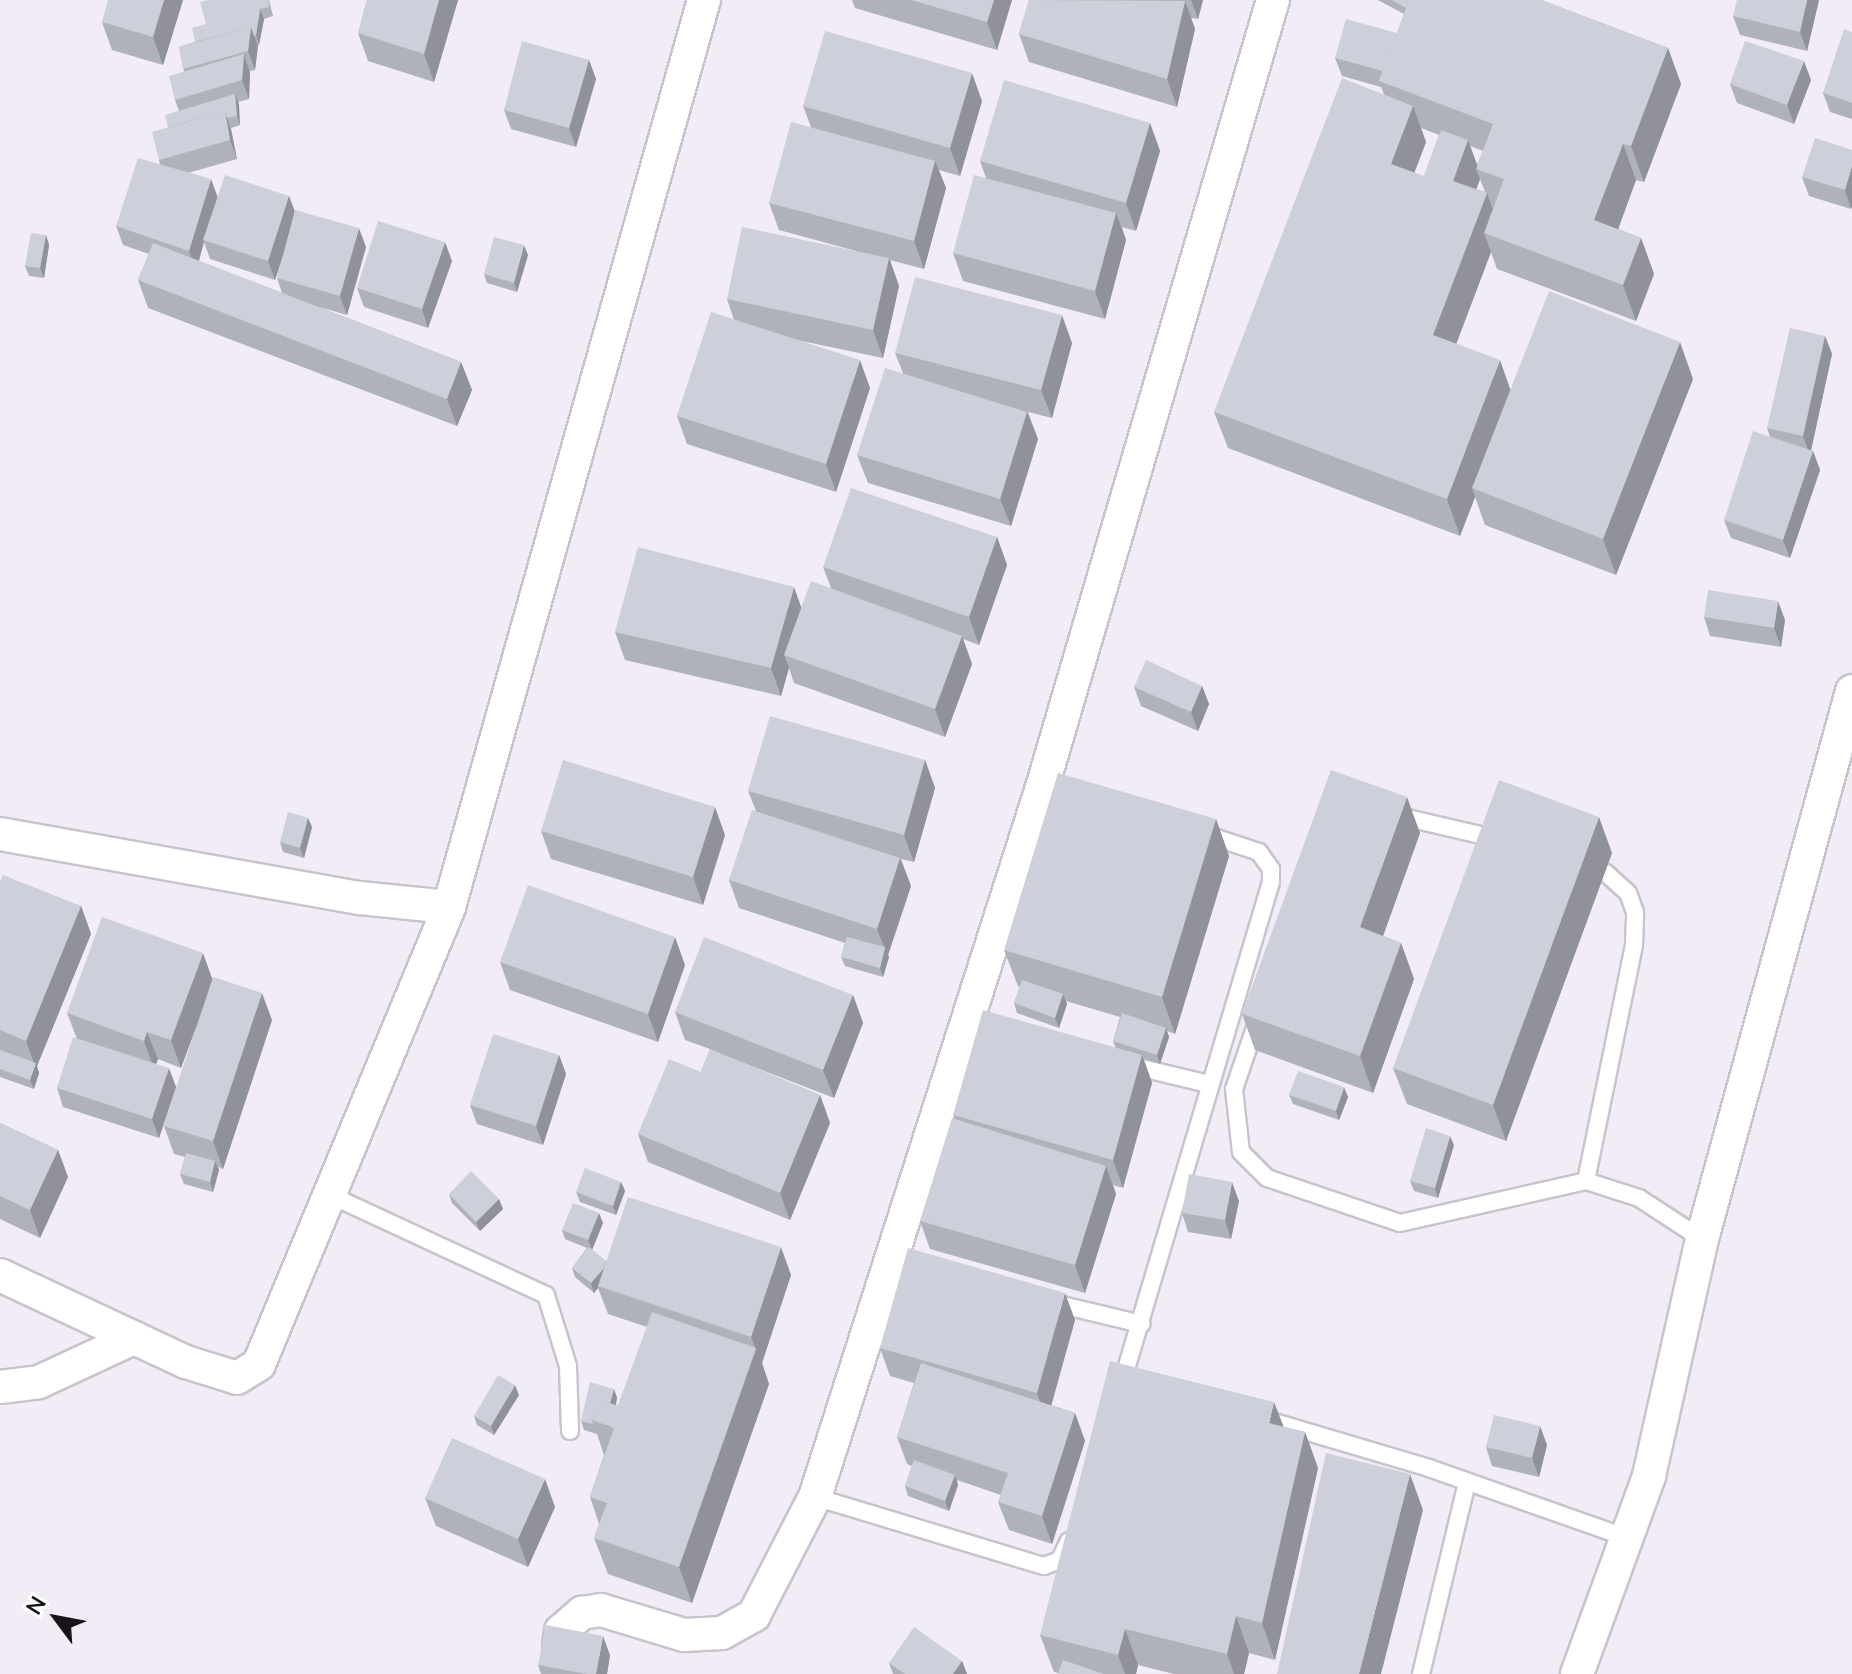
<!DOCTYPE html>
<style>
body{margin:0}
#map{position:relative;width:1852px;height:1674px;overflow:hidden;background:#f1ecf6;font-family:Mulish,sans-serif}
div>[style]{position:absolute}
[style*='--x']{left:calc(var(--x)*1px);top:calc(var(--y)*1px);width:calc(var(--w)*1px);rotate:calc(var(--a)*1deg)}
.roads{filter:drop-shadow(2px 0 #c8c3cd) drop-shadow(-2px 0 #c8c3cd) drop-shadow(0 2px #c8c3cd) drop-shadow(0 -2px #c8c3cd)}
.service>*{height:16px;margin:-8px;padding:0 8px;transform-origin:8px;border-radius:8px;background:#fff}
.minor>*{height:32px;margin:-16px;padding:0 16px;transform-origin:16px;border-radius:16px;background:#fff}
.wall>*{inset:0;background:#b0b2bb}
.shaded-wall>*{inset:0;background:#909199}
.building>*{inset:0;background:#cdcfda}
span{translate:-50% -50%;white-space:nowrap;text-align:center;line-height:1.15;-webkit-text-stroke:6px #fff;paint-order:stroke}
.north{position:absolute;left:16px;top:1578px;width:80px;height:80px;-webkit-text-stroke:6px #fff;paint-order:stroke;rotate:302deg;font-size:22px;font-weight:700;line-height:32px;text-align:center;color:#171518}
.north::after{content:'';display:block;margin:auto;width:28px;height:36px;background:#171518;clip-path:polygon(50% 0,100% 100%,50% 72%,0 100%)}
</style>
<div id="map">
<div class="roads">
<div class="service">
<div style="--x:1395;--y:815;--w:105;--a:13.2"></div>
<div style="--x:1258;--y:1019;--w:74;--a:108.9"></div>
<div style="--x:1234;--y:1089;--w:63;--a:83.7"></div>
<div style="--x:1241;--y:1152;--w:37;--a:45"></div>
<div style="--x:1267;--y:1178;--w:140;--a:18.7"></div>
<div style="--x:1400;--y:1223;--w:191;--a:-12.7"></div>
<div style="--x:1586;--y:1181;--w:56;--a:17.8"></div>
<div style="--x:1639;--y:1198;--w:75;--a:33.1"></div>
<div style="--x:1129;--y:1065;--w:82;--a:13.4"></div>
<div style="--x:1586;--y:1181;--w:241;--a:-78.5"></div>
<div style="--x:1634;--y:945;--w:33;--a:-88"></div>
<div style="--x:1635;--y:912;--w:20;--a:-110"></div>
<div style="--x:1628;--y:893;--w:31;--a:-138"></div>
<div style="--x:326;--y:1193;--w:242;--a:24.9"></div>
<div style="--x:546;--y:1295;--w:74;--a:72.8"></div>
<div style="--x:568;--y:1366;--w:65;--a:88.2"></div>
<div style="--x:1049;--y:1302;--w:95;--a:13.4"></div>
<div style="--x:1121;--y:1386;--w:526;--a:-73.43"></div>
<div style="--x:1271;--y:882;--w:13;--a:-90"></div>
<div style="--x:1271;--y:869;--w:21;--a:-125"></div>
<div style="--x:1259;--y:852;--w:57;--a:-161.6"></div>
<div style="--x:1264;--y:1419;--w:172;--a:16.5"></div>
<div style="--x:1429;--y:1468;--w:211;--a:19.4"></div>
<div style="--x:815;--y:1497;--w:239;--a:16.8"></div>
<div style="--x:1044;--y:1566;--w:17;--a:-21"></div>
<div style="--x:1060;--y:1560;--w:21;--a:-65"></div>
<div style="--x:1421;--y:1674;--w:197;--a:-76.5"></div>
</div>
<div class="minor">
<div style="--x:0;--y:834;--w:366;--a:10.1"></div>
<div style="--x:360;--y:898;--w:89;--a:5.8"></div>
<div style="--x:0;--y:1275;--w:205;--a:25.1"></div>
<div style="--x:186;--y:1362;--w:53;--a:17.4"></div>
<div style="--x:237;--y:1378;--w:26;--a:-32"></div>
<div style="--x:259;--y:1364;--w:495;--a:-67.4"></div>
<div style="--x:449;--y:907;--w:942;--a:-74.3"></div>
<div style="--x:0;--y:1387;--w:39;--a:-7"></div>
<div style="--x:39;--y:1382;--w:105;--a:-24.9"></div>
<div style="--x:559;--y:1645;--w:14;--a:-82"></div>
<div style="--x:561;--y:1631;--w:28;--a:-41"></div>
<div style="--x:582;--y:1613;--w:19;--a:-9"></div>
<div style="--x:601;--y:1610;--w:87;--a:16.8"></div>
<div style="--x:684;--y:1635;--w:38;--a:-3"></div>
<div style="--x:722;--y:1633;--w:37;--a:-29"></div>
<div style="--x:754;--y:1615;--w:133;--a:-62.7"></div>
<div style="--x:815;--y:1497;--w:752;--a:-72.26"></div>
<div style="--x:1044;--y:781;--w:814;--a:-73.66"></div>
<div style="--x:1577;--y:1674;--w:211;--a:-70"></div>
<div style="--x:1649;--y:1476;--w:243;--a:-77.4"></div>
<div style="--x:1702;--y:1239;--w:568;--a:-74.69"></div>
</div>
</div>
<div class="wall">
<div style="clip-path:polygon(183px 0,163px 65px,112px 50px,102px 22px)"></div>
<div style="clip-path:polygon(evenodd,269px 0,273px 16px,264px 19px,259px 45px,258px 45px,255px 70px,250px 71px,249px 99px,238px 102px,240px 125px,231px 128px,237px 159px,188px 173px,217px 197px,289px 196px,295px 212px,366px 247px,347px 315px,319px 307px,461px 362px,472px 390px,457px 426px,148px 308px,138px 280px,149px 254px,123px 245px,116px 226px,160px 164px,159px 160px,168px 127px,179px 111px,175px 100px,184px 71px,179px 47px,195px 42px,206px 24px,269px 0,204px 242px,210px 259px,275px 280px,283px 255px,277px 278px,282px 293px,199px 261px,204px 242px)"></div>
<div style="clip-path:polygon(367px 0,458px 0,434px 82px,368px 61px,358px 33px)"></div>
<div style="clip-path:polygon(852px 0,1012px 0,997px 50px,855px 8px)"></div>
<div style="clip-path:polygon(1029px 0,1203px 0,1198px 19px,1191px 18px,1195px 29px,1177px 107px,1029px 62px,1019px 34px)"></div>
<div style="clip-path:polygon(evenodd,1378px 0,1541px 0,1668px 48px,1681px 84px,1644px 182px,1636px 180px,1618px 229px,1641px 238px,1654px 274px,1636px 321px,1497px 269px,1491px 252px,1456px 344px,1510px 389px,1693px 379px,1616px 575px,1485px 525px,1475px 497px,1460px 536px,1228px 448px,1214px 412px,1384px 94px,1381px 87px,1342px 76px,1335px 58px,1397px 33px,1404px 14px,1378px 0,1421px 128px,1439px 135px,1424px 176px,1414px 173px,1426px 142px,1421px 128px,1378px 0,1470px 146px,1483px 151px,1477px 165px,1470px 146px,1378px 0,1480px 179px,1485px 192px,1476px 189px,1480px 179px)"></div>
<div style="clip-path:polygon(1819px 0,1807px 51px,1740px 35px,1733px 16px)"></div>
<div style="clip-path:polygon(1852px 32px,1852px 119px,1830px 112px,1823px 93px)"></div>
<div style="clip-path:polygon(589px 60px,596px 79px,576px 147px,511px 129px,504px 110px)"></div>
<div style="clip-path:polygon(1811px 80px,1794px 124px,1737px 103px,1730px 84px)"></div>
<div style="clip-path:polygon(982px 101px,960px 176px,939px 170px,946px 188px,924px 269px,890px 260px,899px 286px,883px 358px,797px 340px,870px 388px,836px 492px,687px 444px,677px 416px,734px 320px,727px 299px,856px 251px,779px 230px,769px 203px,811px 127px,803px 106px)"></div>
<div style="clip-path:polygon(1150px 123px,1160px 151px,1136px 231px,1122px 227px,1126px 240px,1105px 319px,963px 281px,953px 253px,986px 178px,980px 161px)"></div>
<div style="clip-path:polygon(1852px 150px,1851px 209px,1809px 196px,1802px 177px)"></div>
<div style="clip-path:polygon(46px 235px,49px 245px,44px 278px,29px 276px,25px 266px)"></div>
<div style="clip-path:polygon(528px 255px,517px 292px,487px 283px,484px 274px)"></div>
<div style="clip-path:polygon(452px 261px,428px 328px,364px 307px,357px 288px)"></div>
<div style="clip-path:polygon(1825px 336px,1832px 354px,1811px 450px,1813px 451px,1820px 470px,1790px 558px,1731px 538px,1724px 520px,1770px 437px,1767px 428px)"></div>
<div style="clip-path:polygon(1072px 343px,1052px 418px,1028px 412px,1038px 439px,1011px 526px,868px 483px,857px 455px,903px 373px,895px 353px)"></div>
<div style="clip-path:polygon(997px 537px,1007px 565px,979px 645px,963px 639px,972px 664px,945px 737px,794px 683px,789px 668px,781px 696px,625px 660px,615px 632px,801px 608px,831px 588px,823px 567px)"></div>
<div style="clip-path:polygon(1704px 617px,1785px 620px,1781px 647px,1710px 636px)"></div>
<div style="clip-path:polygon(1202px 686px,1209px 704px,1198px 731px,1141px 706px,1134px 687px)"></div>
<div style="clip-path:polygon(925px 760px,935px 788px,914px 862px,901px 859px,911px 886px,888px 955px,889px 957px,883px 977px,845px 966px,841px 957px,845px 943px,739px 908px,729px 880px,756px 811px,748px 791px)"></div>
<div style="clip-path:polygon(308px 818px,312px 827px,304px 858px,283px 852px,280px 842px)"></div>
<div style="clip-path:polygon(1216px 819px,1229px 856px,1175px 1034px,1167px 1031px,1169px 1037px,1160px 1064px,1144px 1059px,1152px 1083px,1123px 1188px,1113px 1185px,1116px 1194px,1085px 1293px,930px 1249px,920px 1221px,955px 1119px,953px 1115px,1116px 1048px,1113px 1041px,1120px 1017px,1066px 1001px,1067px 1004px,1059px 1028px,1017px 1013px,1014px 1003px,1020px 987px,1018px 986px,1004px 950px)"></div>
<div style="clip-path:polygon(541px 831px,725px 835px,703px 905px,551px 859px)"></div>
<div style="clip-path:polygon(1420px 833px,1383px 936px,1401px 943px,1414px 979px,1373px 1093px,1255px 1050px,1242px 1014px)"></div>
<div style="clip-path:polygon(1612px 853px,1506px 1141px,1407px 1104px,1393px 1068px)"></div>
<div style="clip-path:polygon(0 882px,81px 906px,91px 934px,37px 1066px,39px 1073px,34px 1089px,0 1077px)"></div>
<div style="clip-path:polygon(500px 962px,685px 965px,658px 1042px,510px 990px)"></div>
<div style="clip-path:polygon(212px 978px,272px 1020px,223px 1169px,218px 1167px,219px 1170px,213px 1192px,184px 1184px,180px 1174px,185px 1157px,174px 1154px,164px 1126px,198px 1022px,181px 1068px,158px 1059px,156px 1064px,176px 1087px,159px 1138px,63px 1107px,57px 1088px,77px 1039px,67px 1013px)"></div>
<div style="clip-path:polygon(853px 995px,863px 1023px,834px 1098px,710px 1050px,820px 1095px,830px 1123px,790px 1220px,648px 1162px,638px 1134px,701px 1072px,710px 1049px,685px 1040px,675px 1012px)"></div>
<div style="clip-path:polygon(559px 1055px,566px 1074px,543px 1145px,477px 1124px,470px 1105px)"></div>
<div style="clip-path:polygon(1289px 1095px,1348px 1097px,1339px 1120px,1293px 1104px)"></div>
<div style="clip-path:polygon(0 1123px,58px 1150px,68px 1177px,40px 1238px,0 1219px)"></div>
<div style="clip-path:polygon(1454px 1145px,1438px 1198px,1414px 1191px,1410px 1181px)"></div>
<div style="clip-path:polygon(621px 1182px,625px 1191px,616px 1215px,580px 1202px,576px 1192px)"></div>
<div style="clip-path:polygon(449px 1194px,499px 1199px,503px 1209px,480px 1231px,452px 1203px)"></div>
<div style="clip-path:polygon(1239px 1201px,1231px 1239px,1188px 1232px,1182px 1213px)"></div>
<div style="clip-path:polygon(603px 1223px,592px 1250px,606px 1261px,791px 1275px,762px 1363px,769px 1384px,692px 1603px,608px 1574px,594px 1538px,599px 1524px,590px 1497px,604px 1455px,597px 1434px,584px 1430px,581px 1421px,614px 1389px,617px 1398px,616px 1405px,618px 1406px,647px 1327px,608px 1314px,598px 1288px,594px 1293px,575px 1277px,572px 1268px,587px 1248px,565px 1239px,562px 1230px)"></div>
<div style="clip-path:polygon(1075px 1320px,1051px 1405px,1075px 1413px,1085px 1441px,1052px 1544px,1009px 1530px,998px 1502px,1001px 1495px,957px 1480px,958px 1485px,949px 1511px,908px 1496px,905px 1486px,912px 1466px,907px 1464px,897px 1437px,914px 1383px,890px 1376px,880px 1348px)"></div>
<div style="clip-path:polygon(519px 1395px,494px 1435px,477px 1425px,474px 1416px)"></div>
<div style="clip-path:polygon(1284px 1427px,1305px 1432px,1318px 1468px,1275px 1660px,1249px 1653px,1244px 1674px,1174px 1674px,1138px 1665px,1136px 1674px,1058px 1674px,1059px 1673px,1054px 1672px,1040px 1635px)"></div>
<div style="clip-path:polygon(1547px 1445px,1539px 1477px,1492px 1466px,1486px 1447px)"></div>
<div style="clip-path:polygon(425px 1498px,555px 1507px,528px 1567px,436px 1526px)"></div>
<div style="clip-path:polygon(610px 1655px,607px 1674px,541px 1674px,538px 1665px)"></div>
<div style="clip-path:polygon(962px 1661px,967px 1674px,893px 1674px,889px 1663px)"></div>
</div>
<div class="shaded-wall">
<div style="clip-path:polygon(164px 0,183px 0,163px 65px,153px 37px)"></div>
<div style="clip-path:polygon(439px 0,458px 0,434px 82px,424px 54px)"></div>
<div style="clip-path:polygon(994px 0,1012px 0,997px 50px,987px 22px)"></div>
<div style="clip-path:polygon(1191px 0,1203px 0,1198px 19px)"></div>
<div style="clip-path:polygon(1807px 0,1819px 0,1807px 51px,1800px 32px)"></div>
<div style="clip-path:polygon(1185px 1px,1195px 29px,1177px 107px,1167px 79px)"></div>
<div style="clip-path:polygon(260px 9px,264px 19px,259px 45px,256px 35px)"></div>
<div style="clip-path:polygon(251px 27px,258px 46px,255px 70px,248px 51px)"></div>
<div style="clip-path:polygon(1668px 48px,1681px 84px,1644px 182px,1631px 146px)"></div>
<div style="clip-path:polygon(244px 54px,250px 73px,249px 99px,242px 80px)"></div>
<div style="clip-path:polygon(589px 60px,596px 79px,576px 147px,569px 128px)"></div>
<div style="clip-path:polygon(1804px 61px,1811px 80px,1794px 124px,1787px 105px)"></div>
<div style="clip-path:polygon(972px 73px,982px 101px,960px 176px,950px 148px)"></div>
<div style="clip-path:polygon(235px 94px,239px 104px,240px 125px,237px 116px)"></div>
<div style="clip-path:polygon(1413px 106px,1426px 142px,1404px 200px,1391px 164px)"></div>
<div style="clip-path:polygon(225px 111px,231px 130px,237px 159px,230px 140px)"></div>
<div style="clip-path:polygon(1150px 123px,1160px 151px,1136px 231px,1126px 203px)"></div>
<div style="clip-path:polygon(1468px 140px,1479px 170px,1476px 169px,1480px 179px,1466px 217px,1453px 181px)"></div>
<div style="clip-path:polygon(1623px 144px,1636px 180px,1608px 257px,1594px 220px)"></div>
<div style="clip-path:polygon(935px 161px,946px 188px,924px 269px,914px 241px)"></div>
<div style="clip-path:polygon(1852px 166px,1852px 207px,1851px 209px,1845px 190px)"></div>
<div style="clip-path:polygon(211px 179px,218px 198px,203px 240px,204px 242px,196px 270px,189px 251px)"></div>
<div style="clip-path:polygon(1487px 193px,1500px 229px,1484px 233px,1491px 252px,1446px 371px,1433px 335px)"></div>
<div style="clip-path:polygon(289px 196px,296px 215px,275px 280px,268px 261px)"></div>
<div style="clip-path:polygon(1116px 213px,1126px 240px,1105px 319px,1095px 291px)"></div>
<div style="clip-path:polygon(359px 228px,366px 247px,347px 315px,340px 296px)"></div>
<div style="clip-path:polygon(46px 235px,49px 245px,44px 278px,40px 268px)"></div>
<div style="clip-path:polygon(1641px 238px,1654px 274px,1636px 321px,1623px 285px)"></div>
<div style="clip-path:polygon(445px 242px,452px 261px,428px 328px,422px 309px)"></div>
<div style="clip-path:polygon(524px 245px,528px 255px,517px 292px,514px 283px)"></div>
<div style="clip-path:polygon(889px 258px,899px 286px,883px 358px,873px 330px)"></div>
<div style="clip-path:polygon(1062px 315px,1072px 343px,1052px 418px,1041px 390px)"></div>
<div style="clip-path:polygon(1825px 336px,1832px 354px,1810px 455px,1803px 436px)"></div>
<div style="clip-path:polygon(1680px 342px,1693px 379px,1616px 575px,1603px 539px)"></div>
<div style="clip-path:polygon(860px 360px,870px 388px,836px 492px,826px 464px)"></div>
<div style="clip-path:polygon(1500px 360px,1513px 397px,1472px 488px,1475px 497px,1460px 536px,1447px 499px)"></div>
<div style="clip-path:polygon(461px 362px,472px 390px,457px 426px,447px 399px)"></div>
<div style="clip-path:polygon(1027px 412px,1038px 439px,1011px 526px,1000px 499px)"></div>
<div style="clip-path:polygon(1813px 451px,1820px 470px,1790px 558px,1783px 540px)"></div>
<div style="clip-path:polygon(997px 537px,1007px 565px,979px 645px,969px 617px)"></div>
<div style="clip-path:polygon(794px 587px,804px 615px,784px 655px,789px 668px,781px 696px,771px 668px)"></div>
<div style="clip-path:polygon(1778px 601px,1785px 620px,1781px 647px,1774px 628px)"></div>
<div style="clip-path:polygon(962px 636px,972px 664px,945px 737px,935px 709px)"></div>
<div style="clip-path:polygon(1202px 686px,1209px 704px,1198px 731px,1191px 712px)"></div>
<div style="clip-path:polygon(925px 760px,935px 788px,914px 862px,904px 835px)"></div>
<div style="clip-path:polygon(1407px 797px,1420px 833px,1373px 964px,1360px 927px)"></div>
<div style="clip-path:polygon(715px 807px,725px 835px,703px 905px,693px 877px)"></div>
<div style="clip-path:polygon(1599px 817px,1612px 853px,1506px 1141px,1493px 1105px)"></div>
<div style="clip-path:polygon(308px 818px,312px 827px,304px 858px,300px 848px)"></div>
<div style="clip-path:polygon(1216px 819px,1229px 856px,1175px 1034px,1162px 997px)"></div>
<div style="clip-path:polygon(900px 858px,911px 886px,888px 955px,889px 957px,883px 977px,880px 968px,885px 949px,877px 929px)"></div>
<div style="clip-path:polygon(81px 906px,91px 934px,37px 1066px,39px 1073px,34px 1089px,30px 1080px,35px 1066px,26px 1041px)"></div>
<div style="clip-path:polygon(675px 937px,685px 965px,658px 1042px,648px 1014px)"></div>
<div style="clip-path:polygon(1401px 943px,1414px 979px,1373px 1093px,1360px 1056px)"></div>
<div style="clip-path:polygon(203px 953px,213px 981px,181px 1068px,171px 1040px)"></div>
<div style="clip-path:polygon(262px 993px,272px 1020px,223px 1169px,213px 1141px)"></div>
<div style="clip-path:polygon(1063px 994px,1067px 1004px,1059px 1028px,1055px 1018px)"></div>
<div style="clip-path:polygon(853px 995px,863px 1023px,834px 1098px,823px 1070px)"></div>
<div style="clip-path:polygon(1166px 1028px,1169px 1037px,1160px 1064px,1157px 1055px)"></div>
<div style="clip-path:polygon(147px 1032px,158px 1059px,154px 1069px,144px 1041px)"></div>
<div style="clip-path:polygon(559px 1055px,566px 1074px,543px 1145px,536px 1126px)"></div>
<div style="clip-path:polygon(1142px 1055px,1152px 1083px,1123px 1188px,1113px 1160px)"></div>
<div style="clip-path:polygon(169px 1068px,176px 1087px,159px 1138px,152px 1119px)"></div>
<div style="clip-path:polygon(1344px 1087px,1348px 1097px,1339px 1120px,1336px 1111px)"></div>
<div style="clip-path:polygon(820px 1095px,830px 1123px,790px 1220px,780px 1193px)"></div>
<div style="clip-path:polygon(1450px 1136px,1454px 1145px,1438px 1198px,1435px 1188px)"></div>
<div style="clip-path:polygon(58px 1150px,68px 1177px,40px 1238px,30px 1210px)"></div>
<div style="clip-path:polygon(215px 1161px,219px 1170px,213px 1192px,210px 1182px)"></div>
<div style="clip-path:polygon(1106px 1166px,1116px 1194px,1085px 1293px,1075px 1265px)"></div>
<div style="clip-path:polygon(621px 1182px,625px 1191px,616px 1215px,613px 1206px)"></div>
<div style="clip-path:polygon(1232px 1182px,1239px 1201px,1231px 1239px,1225px 1220px)"></div>
<div style="clip-path:polygon(499px 1199px,503px 1209px,480px 1231px,476px 1222px)"></div>
<div style="clip-path:polygon(599px 1213px,603px 1223px,592px 1250px,588px 1240px)"></div>
<div style="clip-path:polygon(781px 1247px,791px 1275px,762px 1363px,769px 1384px,692px 1603px,679px 1567px,756px 1350px,751px 1337px)"></div>
<div style="clip-path:polygon(608px 1263px,598px 1286px,598px 1288px,594px 1293px,591px 1283px)"></div>
<div style="clip-path:polygon(1065px 1293px,1075px 1320px,1047px 1421px,1037px 1393px)"></div>
<div style="clip-path:polygon(515px 1385px,519px 1395px,494px 1435px,491px 1426px)"></div>
<div style="clip-path:polygon(614px 1389px,617px 1398px,610px 1427px,605px 1425px)"></div>
<div style="clip-path:polygon(1274px 1402px,1288px 1438px,1269px 1423px)"></div>
<div style="clip-path:polygon(1075px 1413px,1085px 1441px,1052px 1544px,1042px 1516px)"></div>
<div style="clip-path:polygon(1540px 1426px,1547px 1445px,1539px 1477px,1532px 1458px)"></div>
<div style="clip-path:polygon(1305px 1432px,1318px 1468px,1275px 1660px,1262px 1623px)"></div>
<div style="clip-path:polygon(1410px 1474px,1423px 1510px,1381px 1674px,1359px 1674px)"></div>
<div style="clip-path:polygon(955px 1475px,958px 1485px,949px 1511px,945px 1501px)"></div>
<div style="clip-path:polygon(545px 1479px,555px 1507px,528px 1567px,518px 1539px)"></div>
<div style="clip-path:polygon(1236px 1616px,1249px 1653px,1244px 1674px,1234px 1674px,1227px 1654px)"></div>
<div style="clip-path:polygon(1125px 1629px,1138px 1665px,1136px 1674px,1125px 1674px,1118px 1655px)"></div>
<div style="clip-path:polygon(603px 1636px,610px 1655px,607px 1674px,596px 1674px)"></div>
<div style="clip-path:polygon(962px 1661px,967px 1674px,953px 1674px)"></div>
</div>
<div class="building">
<div style="clip-path:polygon(108px 0,164px 0,153px 37px,102px 22px)"></div>
<div style="clip-path:polygon(208px 0,268px 0,269px 7px,260px 9px,256px 35px,254px 36px,251px 27px,195px 42px,192px 28px,206px 24px,200px 2px)"></div>
<div style="clip-path:polygon(367px 0,439px 0,424px 54px,358px 33px)"></div>
<div style="clip-path:polygon(911px 0,994px 0,987px 22px)"></div>
<div style="clip-path:polygon(1029px 0,1185px 1px,1167px 79px,1019px 34px)"></div>
<div style="clip-path:polygon(1392px 0,1409px 0,1406px 8px)"></div>
<div style="clip-path:polygon(1409px 0,1541px 0,1668px 48px,1631px 146px,1623px 144px,1594px 220px,1641px 238px,1623px 285px,1484px 233px,1504px 179px,1476px 169px,1493px 124px,1379px 81px)"></div>
<div style="clip-path:polygon(1737px 0,1807px 0,1800px 32px,1733px 16px)"></div>
<div style="clip-path:polygon(1346px 19px,1397px 33px,1383px 71px,1335px 58px)"></div>
<div style="clip-path:polygon(251px 27px,248px 51px,183px 69px,179px 47px)"></div>
<div style="clip-path:polygon(1844px 29px,1852px 32px,1852px 103px,1823px 93px)"></div>
<div style="clip-path:polygon(825px 31px,972px 73px,950px 148px,803px 106px)"></div>
<div style="clip-path:polygon(522px 41px,589px 60px,569px 128px,504px 110px)"></div>
<div style="clip-path:polygon(1745px 41px,1804px 61px,1787px 105px,1730px 84px)"></div>
<div style="clip-path:polygon(244px 54px,242px 80px,175px 100px,169px 76px)"></div>
<div style="clip-path:polygon(1342px 78px,1413px 106px,1391px 164px,1424px 176px,1441px 130px,1468px 140px,1453px 181px,1487px 193px,1433px 335px,1500px 360px,1447px 499px,1214px 412px)"></div>
<div style="clip-path:polygon(1004px 80px,1150px 123px,1126px 203px,980px 161px)"></div>
<div style="clip-path:polygon(235px 94px,237px 116px,227px 118px,225px 111px,168px 127px,165px 115px)"></div>
<div style="clip-path:polygon(225px 111px,230px 140px,159px 160px,152px 132px)"></div>
<div style="clip-path:polygon(791px 122px,935px 161px,914px 241px,769px 203px)"></div>
<div style="clip-path:polygon(1815px 138px,1852px 150px,1852px 166px,1845px 190px,1802px 177px)"></div>
<div style="clip-path:polygon(138px 158px,211px 179px,189px 251px,116px 226px)"></div>
<div style="clip-path:polygon(225px 175px,289px 196px,268px 261px,203px 240px)"></div>
<div style="clip-path:polygon(974px 175px,1116px 213px,1095px 291px,953px 253px)"></div>
<div style="clip-path:polygon(295px 210px,359px 228px,340px 296px,277px 278px)"></div>
<div style="clip-path:polygon(378px 221px,445px 242px,422px 309px,357px 288px)"></div>
<div style="clip-path:polygon(742px 227px,889px 258px,873px 330px,727px 299px)"></div>
<div style="clip-path:polygon(31px 233px,46px 235px,40px 268px,25px 266px)"></div>
<div style="clip-path:polygon(494px 237px,524px 245px,514px 283px,484px 274px)"></div>
<div style="clip-path:polygon(153px 243px,461px 362px,447px 399px,138px 280px)"></div>
<div style="clip-path:polygon(915px 277px,1062px 315px,1041px 390px,895px 353px)"></div>
<div style="clip-path:polygon(1549px 291px,1680px 342px,1603px 539px,1472px 488px)"></div>
<div style="clip-path:polygon(711px 312px,860px 360px,826px 464px,677px 416px)"></div>
<div style="clip-path:polygon(1790px 328px,1825px 336px,1803px 436px,1767px 428px)"></div>
<div style="clip-path:polygon(885px 368px,1027px 412px,1000px 499px,857px 455px)"></div>
<div style="clip-path:polygon(1753px 431px,1813px 451px,1783px 540px,1724px 520px)"></div>
<div style="clip-path:polygon(851px 488px,997px 537px,969px 617px,823px 567px)"></div>
<div style="clip-path:polygon(638px 547px,794px 587px,771px 668px,615px 632px)"></div>
<div style="clip-path:polygon(811px 581px,962px 636px,935px 709px,784px 655px)"></div>
<div style="clip-path:polygon(1708px 590px,1778px 601px,1774px 628px,1704px 617px)"></div>
<div style="clip-path:polygon(1146px 660px,1202px 686px,1191px 712px,1134px 687px)"></div>
<div style="clip-path:polygon(770px 716px,925px 760px,904px 835px,748px 791px)"></div>
<div style="clip-path:polygon(563px 760px,715px 807px,693px 877px,541px 831px)"></div>
<div style="clip-path:polygon(1331px 770px,1407px 797px,1360px 927px,1401px 943px,1360px 1056px,1242px 1014px)"></div>
<div style="clip-path:polygon(1058px 773px,1216px 819px,1162px 997px,1004px 950px)"></div>
<div style="clip-path:polygon(1499px 780px,1599px 817px,1493px 1105px,1393px 1068px)"></div>
<div style="clip-path:polygon(752px 810px,900px 858px,877px 929px,729px 880px)"></div>
<div style="clip-path:polygon(288px 812px,308px 818px,300px 848px,280px 842px)"></div>
<div style="clip-path:polygon(3px 875px,81px 906px,26px 1041px,0 1030px,0 882px)"></div>
<div style="clip-path:polygon(528px 885px,675px 937px,648px 1014px,500px 962px)"></div>
<div style="clip-path:polygon(102px 917px,203px 953px,171px 1040px,147px 1032px,144px 1041px,67px 1013px)"></div>
<div style="clip-path:polygon(704px 937px,853px 995px,823px 1070px,675px 1012px)"></div>
<div style="clip-path:polygon(847px 937px,885px 947px,880px 968px,841px 957px)"></div>
<div style="clip-path:polygon(213px 977px,262px 993px,213px 1141px,164px 1126px)"></div>
<div style="clip-path:polygon(1022px 980px,1063px 994px,1055px 1018px,1014px 1003px)"></div>
<div style="clip-path:polygon(983px 1010px,1142px 1055px,1113px 1160px,953px 1115px)"></div>
<div style="clip-path:polygon(1122px 1013px,1166px 1028px,1157px 1055px,1113px 1041px)"></div>
<div style="clip-path:polygon(493px 1034px,559px 1055px,536px 1126px,470px 1105px)"></div>
<div style="clip-path:polygon(73px 1037px,169px 1068px,152px 1119px,57px 1088px)"></div>
<div style="clip-path:polygon(710px 1049px,820px 1095px,780px 1193px,638px 1134px,669px 1059px,701px 1072px)"></div>
<div style="clip-path:polygon(0 1050px,36px 1063px,30px 1080px,0 1069px)"></div>
<div style="clip-path:polygon(1298px 1071px,1344px 1087px,1336px 1111px,1289px 1095px)"></div>
<div style="clip-path:polygon(952px 1118px,1106px 1166px,1075px 1265px,920px 1221px)"></div>
<div style="clip-path:polygon(0 1123px,58px 1150px,30px 1210px,0 1196px)"></div>
<div style="clip-path:polygon(1426px 1128px,1450px 1136px,1435px 1188px,1410px 1181px)"></div>
<div style="clip-path:polygon(186px 1153px,215px 1161px,210px 1182px,180px 1174px)"></div>
<div style="clip-path:polygon(585px 1168px,621px 1182px,613px 1206px,576px 1192px)"></div>
<div style="clip-path:polygon(471px 1171px,499px 1199px,476px 1222px,449px 1194px)"></div>
<div style="clip-path:polygon(1189px 1174px,1232px 1182px,1225px 1220px,1182px 1213px)"></div>
<div style="clip-path:polygon(628px 1197px,781px 1247px,751px 1337px,598px 1286px)"></div>
<div style="clip-path:polygon(573px 1203px,599px 1213px,588px 1240px,562px 1230px)"></div>
<div style="clip-path:polygon(589px 1247px,606px 1261px,604px 1268px,591px 1283px,572px 1268px)"></div>
<div style="clip-path:polygon(908px 1248px,1065px 1293px,1037px 1393px,880px 1348px)"></div>
<div style="clip-path:polygon(652px 1312px,756px 1348px,679px 1567px,594px 1538px,607px 1503px,590px 1497px,614px 1428px,592px 1420px,599px 1399px,618px 1406px)"></div>
<div style="clip-path:polygon(1110px 1361px,1274px 1402px,1269px 1423px,1305px 1432px,1262px 1623px,1236px 1616px,1227px 1654px,1125px 1629px,1118px 1655px,1040px 1635px)"></div>
<div style="clip-path:polygon(921px 1363px,1075px 1413px,1042px 1516px,998px 1502px,1008px 1473px,897px 1437px)"></div>
<div style="clip-path:polygon(498px 1375px,515px 1385px,491px 1426px,474px 1416px)"></div>
<div style="clip-path:polygon(590px 1382px,614px 1389px,610px 1403px,599px 1399px,592px 1420px,593px 1424px,581px 1421px)"></div>
<div style="clip-path:polygon(1494px 1415px,1540px 1426px,1532px 1458px,1486px 1447px)"></div>
<div style="clip-path:polygon(452px 1438px,545px 1479px,518px 1539px,425px 1498px)"></div>
<div style="clip-path:polygon(1326px 1453px,1410px 1474px,1359px 1674px,1277px 1674px)"></div>
<div style="clip-path:polygon(914px 1460px,955px 1475px,945px 1501px,905px 1486px)"></div>
<div style="clip-path:polygon(546px 1625px,603px 1636px,596px 1674px,587px 1674px,538px 1665px)"></div>
<div style="clip-path:polygon(914px 1627px,962px 1661px,953px 1674px,905px 1674px,889px 1663px)"></div>
<div style="clip-path:polygon(1063px 1660px,1104px 1674px,1058px 1674px)"></div>
</div>
<div class="north">N</div>
</div>
